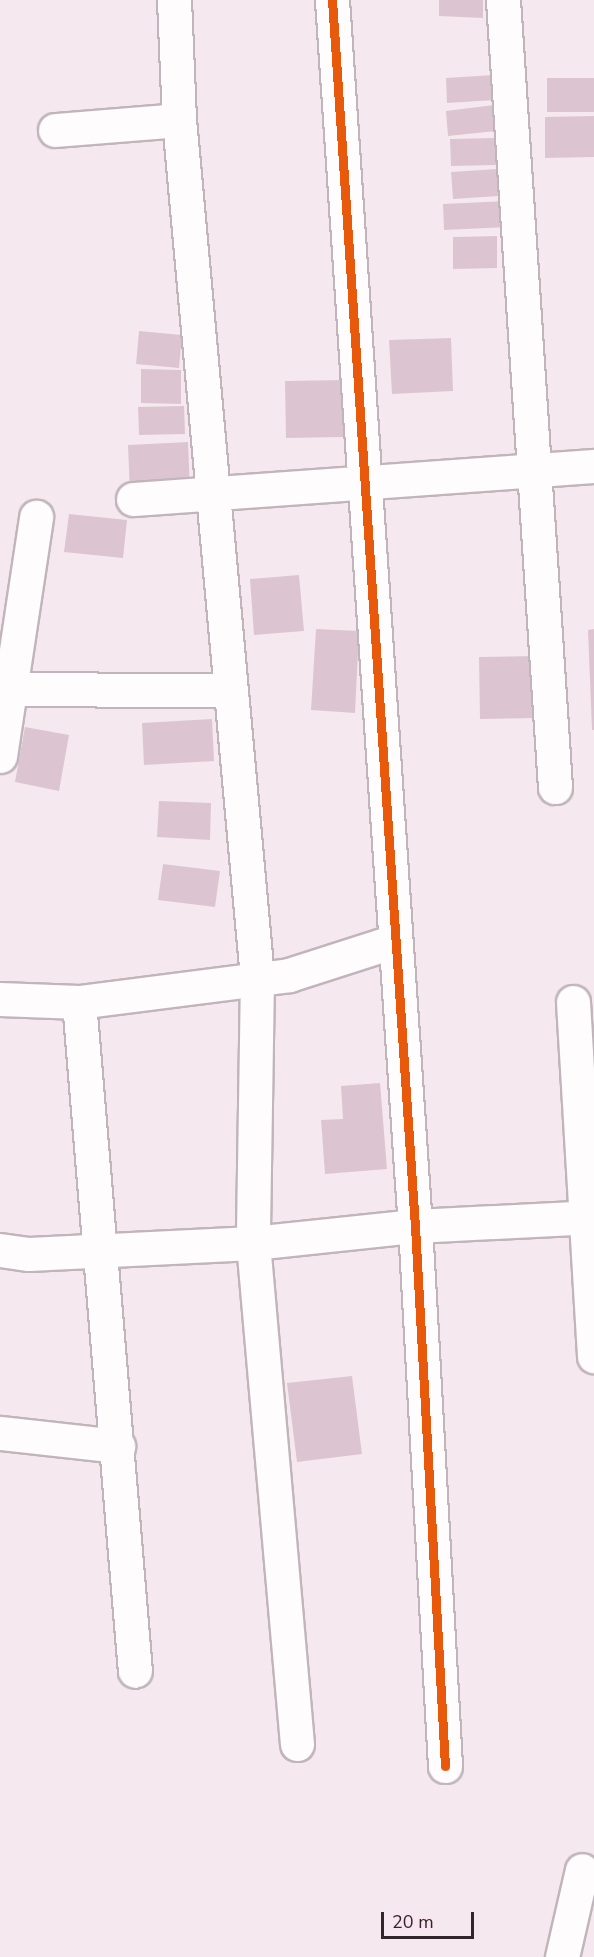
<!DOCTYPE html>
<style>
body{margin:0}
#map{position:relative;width:594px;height:1957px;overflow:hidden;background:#f5e9ef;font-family:"Nunito Sans",sans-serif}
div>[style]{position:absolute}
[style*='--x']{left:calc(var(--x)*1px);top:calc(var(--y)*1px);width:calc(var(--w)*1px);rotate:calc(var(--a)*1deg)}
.building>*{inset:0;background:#dcc5d1}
.roads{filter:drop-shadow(2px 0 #c1b5bb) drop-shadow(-2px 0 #c1b5bb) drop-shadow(0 2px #c1b5bb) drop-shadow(0 -2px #c1b5bb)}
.minor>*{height:33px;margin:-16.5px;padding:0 16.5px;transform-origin:16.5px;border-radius:16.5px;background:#fefcfd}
.cycleway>*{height:9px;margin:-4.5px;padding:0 4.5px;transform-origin:4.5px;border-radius:4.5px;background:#e8590c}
span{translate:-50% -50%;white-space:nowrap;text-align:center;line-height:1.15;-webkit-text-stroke:6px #fae4ef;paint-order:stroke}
.scale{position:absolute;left:381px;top:1912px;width:93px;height:27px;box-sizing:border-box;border:3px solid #32252b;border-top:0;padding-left:8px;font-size:18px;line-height:21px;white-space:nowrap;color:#32252b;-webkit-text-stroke:4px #fae4ef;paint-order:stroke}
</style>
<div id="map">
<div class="building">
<div style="clip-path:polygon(439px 0,483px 0,483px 18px,439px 16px)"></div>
<div style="clip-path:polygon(494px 75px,495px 100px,447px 103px,446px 78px)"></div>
<div style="clip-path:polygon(547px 78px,594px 78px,594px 112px,547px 112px)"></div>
<div style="clip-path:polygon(494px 105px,496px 131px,448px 136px,446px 111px)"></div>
<div style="clip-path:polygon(594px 116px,594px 157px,545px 158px,545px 117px)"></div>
<div style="clip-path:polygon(496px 138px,496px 165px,451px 166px,450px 139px)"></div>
<div style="clip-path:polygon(497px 169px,499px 196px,453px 199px,451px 172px)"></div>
<div style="clip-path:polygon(507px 201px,508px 227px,444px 230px,443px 204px)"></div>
<div style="clip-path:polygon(497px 236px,497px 268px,453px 269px,453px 237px)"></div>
<div style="clip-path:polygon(139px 331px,182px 335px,179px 368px,136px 364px)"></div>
<div style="clip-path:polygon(451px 338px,453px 391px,392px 394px,389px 340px)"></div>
<div style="clip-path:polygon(141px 369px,181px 370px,181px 404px,141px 403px)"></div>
<div style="clip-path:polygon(343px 380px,344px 437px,286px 438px,285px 381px)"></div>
<div style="clip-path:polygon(184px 406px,185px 434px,139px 435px,138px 407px)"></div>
<div style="clip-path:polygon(188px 442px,190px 492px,130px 495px,128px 445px)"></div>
<div style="clip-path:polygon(69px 514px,127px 520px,123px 558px,64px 552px)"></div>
<div style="clip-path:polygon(299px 575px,304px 631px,254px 635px,250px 579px)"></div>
<div style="clip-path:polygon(316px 629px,359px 631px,355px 713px,311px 710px)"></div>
<div style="clip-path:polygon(594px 629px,594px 730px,592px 730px,588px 630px)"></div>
<div style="clip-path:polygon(534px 656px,535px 718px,480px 719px,479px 657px)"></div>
<div style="clip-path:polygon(212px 719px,214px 761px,144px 765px,142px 723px)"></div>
<div style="clip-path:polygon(25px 727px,69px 735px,59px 791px,15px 782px)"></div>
<div style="clip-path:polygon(159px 801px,211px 803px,210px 840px,157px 837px)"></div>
<div style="clip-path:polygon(163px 864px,220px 871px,215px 907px,158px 900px)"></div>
<div style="clip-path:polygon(380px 1083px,387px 1169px,325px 1174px,321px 1120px,343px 1119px,341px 1086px)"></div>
<div style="clip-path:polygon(352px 1376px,362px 1454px,297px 1462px,287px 1383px)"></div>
</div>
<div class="roads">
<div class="minor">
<div style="--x:174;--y:0;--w:120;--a:87.6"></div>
<div style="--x:179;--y:120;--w:861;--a:84.8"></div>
<div style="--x:257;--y:977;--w:266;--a:90.9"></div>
<div style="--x:253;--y:1243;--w:503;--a:84.98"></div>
<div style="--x:332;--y:0;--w:1229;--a:86.13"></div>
<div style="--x:415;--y:1226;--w:541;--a:86.82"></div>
<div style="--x:503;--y:0;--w:789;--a:86.22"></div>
<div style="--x:55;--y:130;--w:124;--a:-4.6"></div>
<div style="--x:133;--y:499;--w:462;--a:-4.1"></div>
<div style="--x:0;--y:689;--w:229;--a:0.3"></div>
<div style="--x:0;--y:756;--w:242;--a:-81.4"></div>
<div style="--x:0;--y:999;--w:79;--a:2.2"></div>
<div style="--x:79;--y:1002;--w:212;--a:-7.3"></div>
<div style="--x:289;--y:975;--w:111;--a:-17.8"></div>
<div style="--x:79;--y:1002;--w:671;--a:85.22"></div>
<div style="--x:573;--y:1002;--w:355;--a:86.6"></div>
<div style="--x:0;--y:1250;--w:29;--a:8"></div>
<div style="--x:29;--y:1254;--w:224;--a:-2.8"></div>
<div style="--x:253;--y:1243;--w:163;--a:-6"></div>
<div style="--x:415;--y:1226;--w:179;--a:-2.9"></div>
<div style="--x:0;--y:1433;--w:119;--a:6.3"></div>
<div style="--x:562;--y:1957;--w:89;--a:-77.1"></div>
</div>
</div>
<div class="cycleway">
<div style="--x:332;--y:0;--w:1229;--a:86.13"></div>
<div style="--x:415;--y:1226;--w:541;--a:86.82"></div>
</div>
<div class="scale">20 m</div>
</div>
